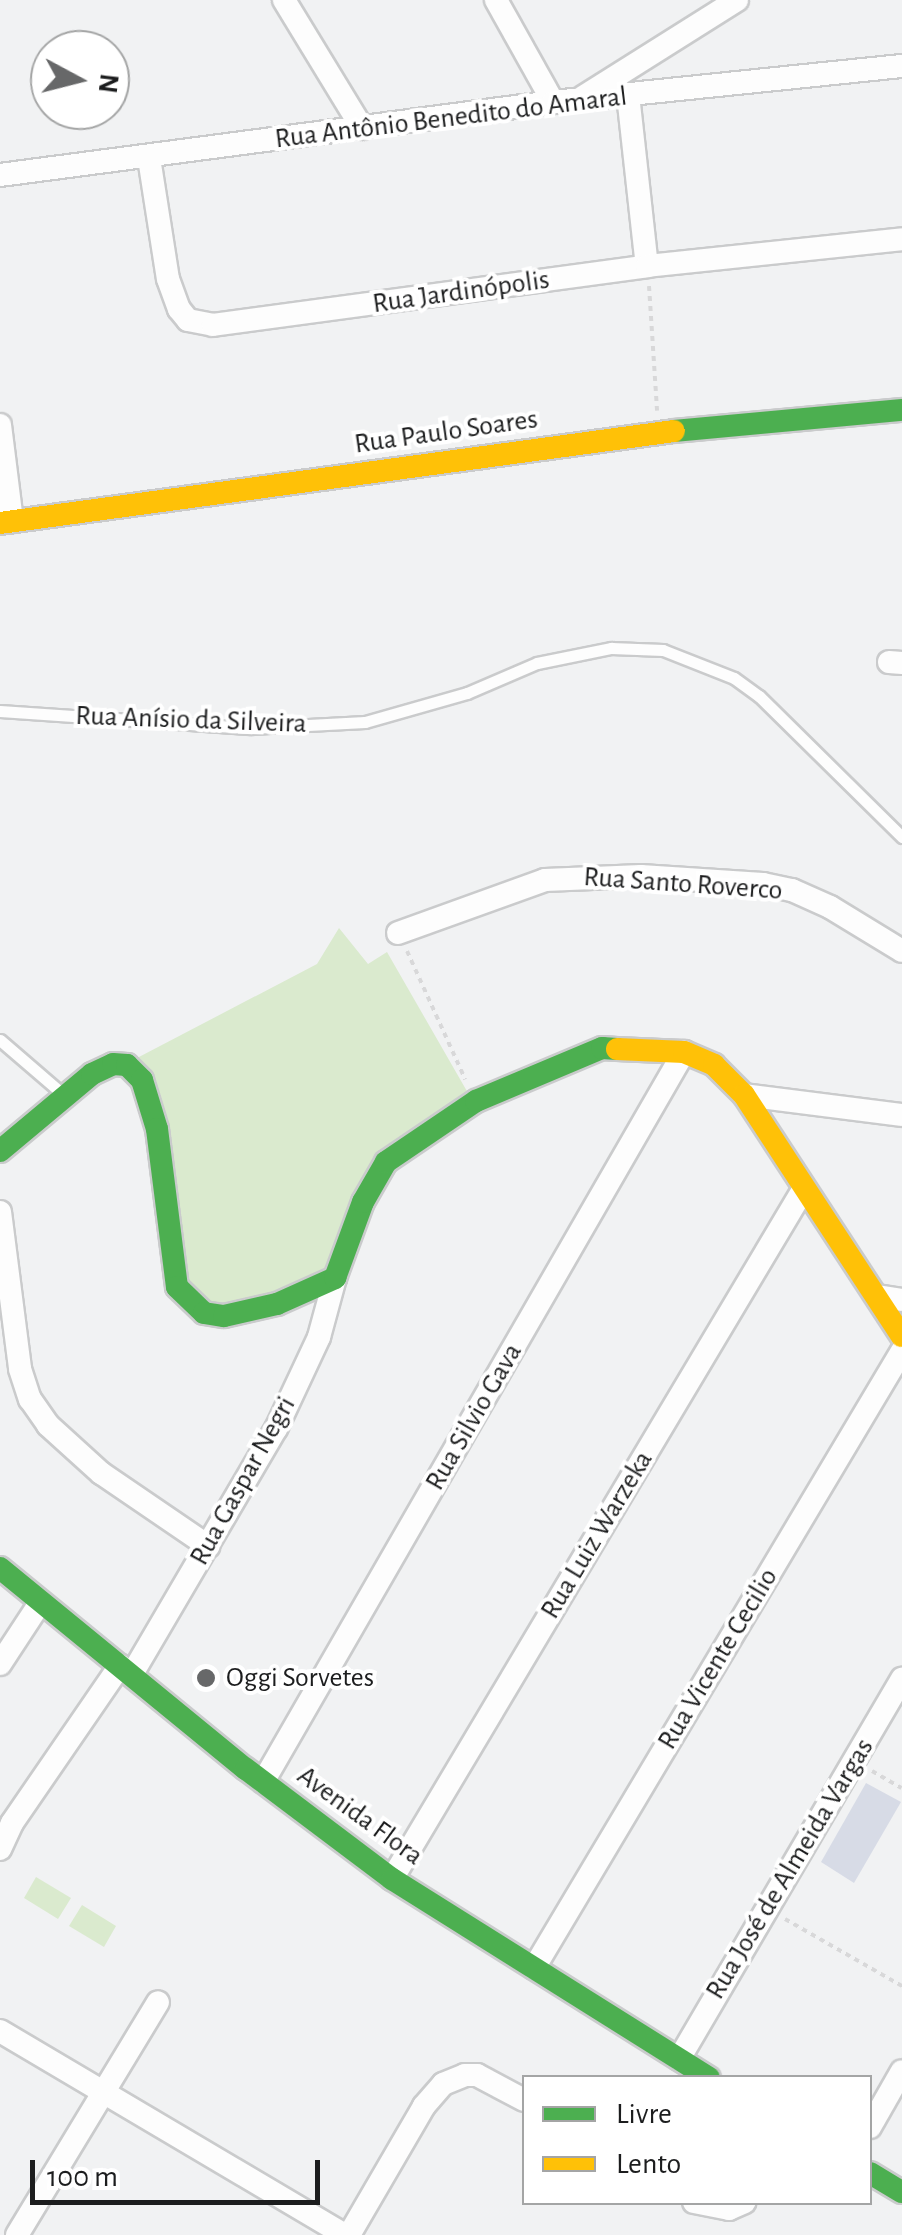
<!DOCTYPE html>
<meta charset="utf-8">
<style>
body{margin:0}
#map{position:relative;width:902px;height:2235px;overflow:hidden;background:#f1f2f3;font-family:"Alegreya Sans",sans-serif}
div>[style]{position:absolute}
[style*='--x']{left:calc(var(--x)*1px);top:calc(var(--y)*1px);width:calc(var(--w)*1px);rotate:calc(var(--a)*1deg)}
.green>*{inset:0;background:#daeace}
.building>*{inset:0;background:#d7dbe6}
.path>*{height:4px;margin-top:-2px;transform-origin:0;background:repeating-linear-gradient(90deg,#d8d8d9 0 5px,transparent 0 10px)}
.roads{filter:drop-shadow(2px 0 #cacbcc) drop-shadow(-2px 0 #cacbcc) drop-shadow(0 2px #cacbcc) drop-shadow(0 -2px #cacbcc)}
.lane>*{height:11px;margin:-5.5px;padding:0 5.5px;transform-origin:5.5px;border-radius:5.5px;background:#fdfdfd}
.street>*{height:22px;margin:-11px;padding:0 11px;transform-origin:11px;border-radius:11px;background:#fdfdfd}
.fast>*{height:22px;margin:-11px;padding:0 11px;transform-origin:11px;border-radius:11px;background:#4caf50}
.slow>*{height:22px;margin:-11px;padding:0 11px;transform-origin:11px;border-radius:11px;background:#ffc107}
.dots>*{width:28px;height:28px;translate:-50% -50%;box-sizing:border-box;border:5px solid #fff;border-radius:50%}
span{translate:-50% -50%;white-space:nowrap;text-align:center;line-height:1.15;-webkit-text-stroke:8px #fff;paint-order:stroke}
.street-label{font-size:28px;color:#1c1d1e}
.poi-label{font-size:28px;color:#1c1d1e}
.left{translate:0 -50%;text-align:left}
.legend{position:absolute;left:522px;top:2075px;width:350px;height:130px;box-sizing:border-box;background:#fff;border:2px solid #a4a5a5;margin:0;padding:12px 18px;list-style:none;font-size:30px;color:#1c1d1e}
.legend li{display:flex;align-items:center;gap:20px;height:50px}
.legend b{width:50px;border:2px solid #a4a5a5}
.north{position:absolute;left:30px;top:30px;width:100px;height:100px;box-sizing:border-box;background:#fff;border:2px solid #a4a5a5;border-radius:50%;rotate:97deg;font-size:28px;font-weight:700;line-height:40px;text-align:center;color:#1c1d1e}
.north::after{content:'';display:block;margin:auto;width:35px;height:45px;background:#676869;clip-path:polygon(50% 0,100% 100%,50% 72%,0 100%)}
.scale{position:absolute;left:30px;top:2160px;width:290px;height:45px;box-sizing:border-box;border:5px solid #1c1d1e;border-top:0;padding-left:12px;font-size:30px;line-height:35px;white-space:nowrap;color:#1c1d1e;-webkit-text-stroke:8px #fff;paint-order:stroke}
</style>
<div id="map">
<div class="green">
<div style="clip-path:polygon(339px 928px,368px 964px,387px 952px,468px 1093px,427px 1125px,334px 1266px,235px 1310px,193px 1299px,137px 1058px,317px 964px)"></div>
<div style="clip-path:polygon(36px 1877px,71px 1898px,58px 1919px,24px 1898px)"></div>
<div style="clip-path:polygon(82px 1905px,116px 1926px,104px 1947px,69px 1926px)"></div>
</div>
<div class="building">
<div style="clip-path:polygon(866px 1783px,901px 1802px,854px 1883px,821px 1862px)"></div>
</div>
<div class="path">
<div style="--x:649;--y:286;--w:125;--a:86.3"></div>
<div style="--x:407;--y:951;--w:141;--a:65.6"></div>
<div style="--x:872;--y:1771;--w:34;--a:30"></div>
<div style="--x:785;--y:1919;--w:135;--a:29.8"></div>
</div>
<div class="roads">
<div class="lane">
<div style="--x:0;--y:711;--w:252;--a:3.9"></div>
<div style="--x:251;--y:728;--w:114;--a:-3"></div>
<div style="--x:365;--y:722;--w:106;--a:-15.9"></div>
<div style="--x:467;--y:693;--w:76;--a:-23.2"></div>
<div style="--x:537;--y:663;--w:76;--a:-11.5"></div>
<div style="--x:611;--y:648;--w:52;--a:2.2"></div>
<div style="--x:663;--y:650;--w:76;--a:21.5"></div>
<div style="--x:734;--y:678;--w:31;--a:36"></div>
<div style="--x:759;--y:696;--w:201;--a:44.6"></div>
<div style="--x:0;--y:1040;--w:86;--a:40.7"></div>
</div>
<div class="street">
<div style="--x:284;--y:0;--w:150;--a:58.6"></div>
<div style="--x:496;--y:0;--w:117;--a:60.8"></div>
<div style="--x:628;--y:95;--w:172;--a:83.7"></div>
<div style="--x:583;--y:97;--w:182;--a:-32.2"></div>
<div style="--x:149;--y:158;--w:122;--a:81.1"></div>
<div style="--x:168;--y:279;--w:32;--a:70"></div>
<div style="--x:179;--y:309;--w:14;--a:51"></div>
<div style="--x:188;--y:320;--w:25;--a:11"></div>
<div style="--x:213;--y:325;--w:438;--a:-7.7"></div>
<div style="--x:647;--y:266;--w:256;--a:-6"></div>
<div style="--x:0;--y:175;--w:558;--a:-7.52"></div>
<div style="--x:553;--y:102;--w:351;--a:-5.9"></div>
<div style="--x:0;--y:425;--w:97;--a:82.9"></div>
<div style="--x:889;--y:662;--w:13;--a:4"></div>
<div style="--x:398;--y:933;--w:156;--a:-19.8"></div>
<div style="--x:545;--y:880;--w:96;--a:-2.4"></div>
<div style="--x:641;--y:876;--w:122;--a:3.8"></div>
<div style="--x:763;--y:884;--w:30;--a:12"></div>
<div style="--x:792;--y:890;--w:42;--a:24.1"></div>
<div style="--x:830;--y:907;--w:84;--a:31.4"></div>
<div style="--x:744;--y:1095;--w:159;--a:7.2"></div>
<div style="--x:0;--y:1212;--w:158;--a:82.7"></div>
<div style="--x:20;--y:1369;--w:32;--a:72"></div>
<div style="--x:30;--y:1399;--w:32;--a:55"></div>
<div style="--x:48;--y:1425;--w:72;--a:42.2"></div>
<div style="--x:101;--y:1473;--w:130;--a:34.3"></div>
<div style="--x:877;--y:1296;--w:25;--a:9"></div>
<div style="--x:0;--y:1664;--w:73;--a:-56.7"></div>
<div style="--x:132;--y:1674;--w:284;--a:-59.6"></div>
<div style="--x:276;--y:1429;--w:102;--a:-64.9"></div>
<div style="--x:319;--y:1337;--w:61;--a:-74.8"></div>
<div style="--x:263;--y:1782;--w:843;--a:-60.03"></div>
<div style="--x:0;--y:1849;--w:29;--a:-65"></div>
<div style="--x:12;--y:1823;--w:191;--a:-55.5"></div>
<div style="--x:392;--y:1879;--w:802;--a:-59.18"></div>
<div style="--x:534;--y:1968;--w:718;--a:-59.19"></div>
<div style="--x:0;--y:2031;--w:401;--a:30.6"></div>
<div style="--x:679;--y:2059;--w:441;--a:-59.6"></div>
<div style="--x:870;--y:2127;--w:64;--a:-60.3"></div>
<div style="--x:694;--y:2202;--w:36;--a:11"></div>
<div style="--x:729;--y:2209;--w:17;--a:-24"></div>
<div style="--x:17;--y:2235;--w:272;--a:-58.8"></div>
<div style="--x:349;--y:2235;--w:149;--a:-59.8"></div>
<div style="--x:424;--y:2106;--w:29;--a:-49"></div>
<div style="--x:443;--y:2084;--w:24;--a:-22"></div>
<div style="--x:465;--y:2075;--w:12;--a:0"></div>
<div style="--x:477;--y:2075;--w:53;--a:28"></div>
</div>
<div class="fast">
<div style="--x:674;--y:431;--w:229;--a:-5.3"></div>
<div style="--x:0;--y:1151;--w:120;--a:-39.9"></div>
<div style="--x:92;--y:1074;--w:23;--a:-25"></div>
<div style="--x:113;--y:1064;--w:14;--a:4"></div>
<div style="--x:127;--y:1065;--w:21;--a:45"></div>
<div style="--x:142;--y:1080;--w:51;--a:73"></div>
<div style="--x:157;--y:1129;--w:159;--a:82.8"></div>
<div style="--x:177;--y:1287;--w:37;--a:44"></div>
<div style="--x:204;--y:1313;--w:20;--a:9"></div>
<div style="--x:224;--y:1316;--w:54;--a:-12.8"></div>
<div style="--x:277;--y:1304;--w:64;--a:-24.1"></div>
<div style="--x:335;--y:1278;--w:81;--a:-69.8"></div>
<div style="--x:363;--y:1202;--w:46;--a:-60.1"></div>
<div style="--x:386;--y:1162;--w:109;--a:-34.1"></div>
<div style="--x:476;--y:1101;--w:137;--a:-22.8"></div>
<div style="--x:602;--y:1048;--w:15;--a:4"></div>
<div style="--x:0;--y:1568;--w:318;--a:39.3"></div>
<div style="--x:246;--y:1769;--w:183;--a:37"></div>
<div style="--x:392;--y:1879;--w:374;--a:32.1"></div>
<div style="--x:870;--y:2173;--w:37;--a:31"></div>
</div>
<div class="slow">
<div style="--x:0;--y:523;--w:680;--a:-7.77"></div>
<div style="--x:617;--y:1049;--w:67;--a:2.6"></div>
<div style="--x:684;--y:1052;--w:33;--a:23"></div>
<div style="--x:714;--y:1065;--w:42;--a:45"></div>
<div style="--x:744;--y:1095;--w:288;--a:56.8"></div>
</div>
</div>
<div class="dots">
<div style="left:206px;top:1678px;background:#676869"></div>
</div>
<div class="street-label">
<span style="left:451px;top:118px;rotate:-7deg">Rua Antônio Benedito do Amaral</span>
<span style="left:461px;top:292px;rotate:-8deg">Rua Jardinópolis</span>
<span style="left:446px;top:432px;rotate:-8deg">Rua Paulo Soares</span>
<span style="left:191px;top:720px;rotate:2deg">Rua Anísio da Silveira</span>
<span style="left:683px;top:884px;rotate:4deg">Rua Santo Roverco</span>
<span style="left:474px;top:1417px;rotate:-60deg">Rua Silvio Gava</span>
<span style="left:243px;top:1481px;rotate:-61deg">Rua Gaspar Negri</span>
<span style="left:597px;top:1535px;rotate:-59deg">Rua Luiz Warzeka</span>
<span style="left:718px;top:1659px;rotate:-59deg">Rua Vicente Cecilio</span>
<span style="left:360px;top:1816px;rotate:36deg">Avenida Flora</span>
<span style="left:790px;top:1869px;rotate:-59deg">Rua José de Almeida Vargas</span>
</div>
<div class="poi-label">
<span class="left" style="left:226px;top:1678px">Oggi Sorvetes</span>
</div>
<ul class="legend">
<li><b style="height:12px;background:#4caf50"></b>Livre</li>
<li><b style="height:12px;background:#ffc107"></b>Lento</li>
</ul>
<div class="north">N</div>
<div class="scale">100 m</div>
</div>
